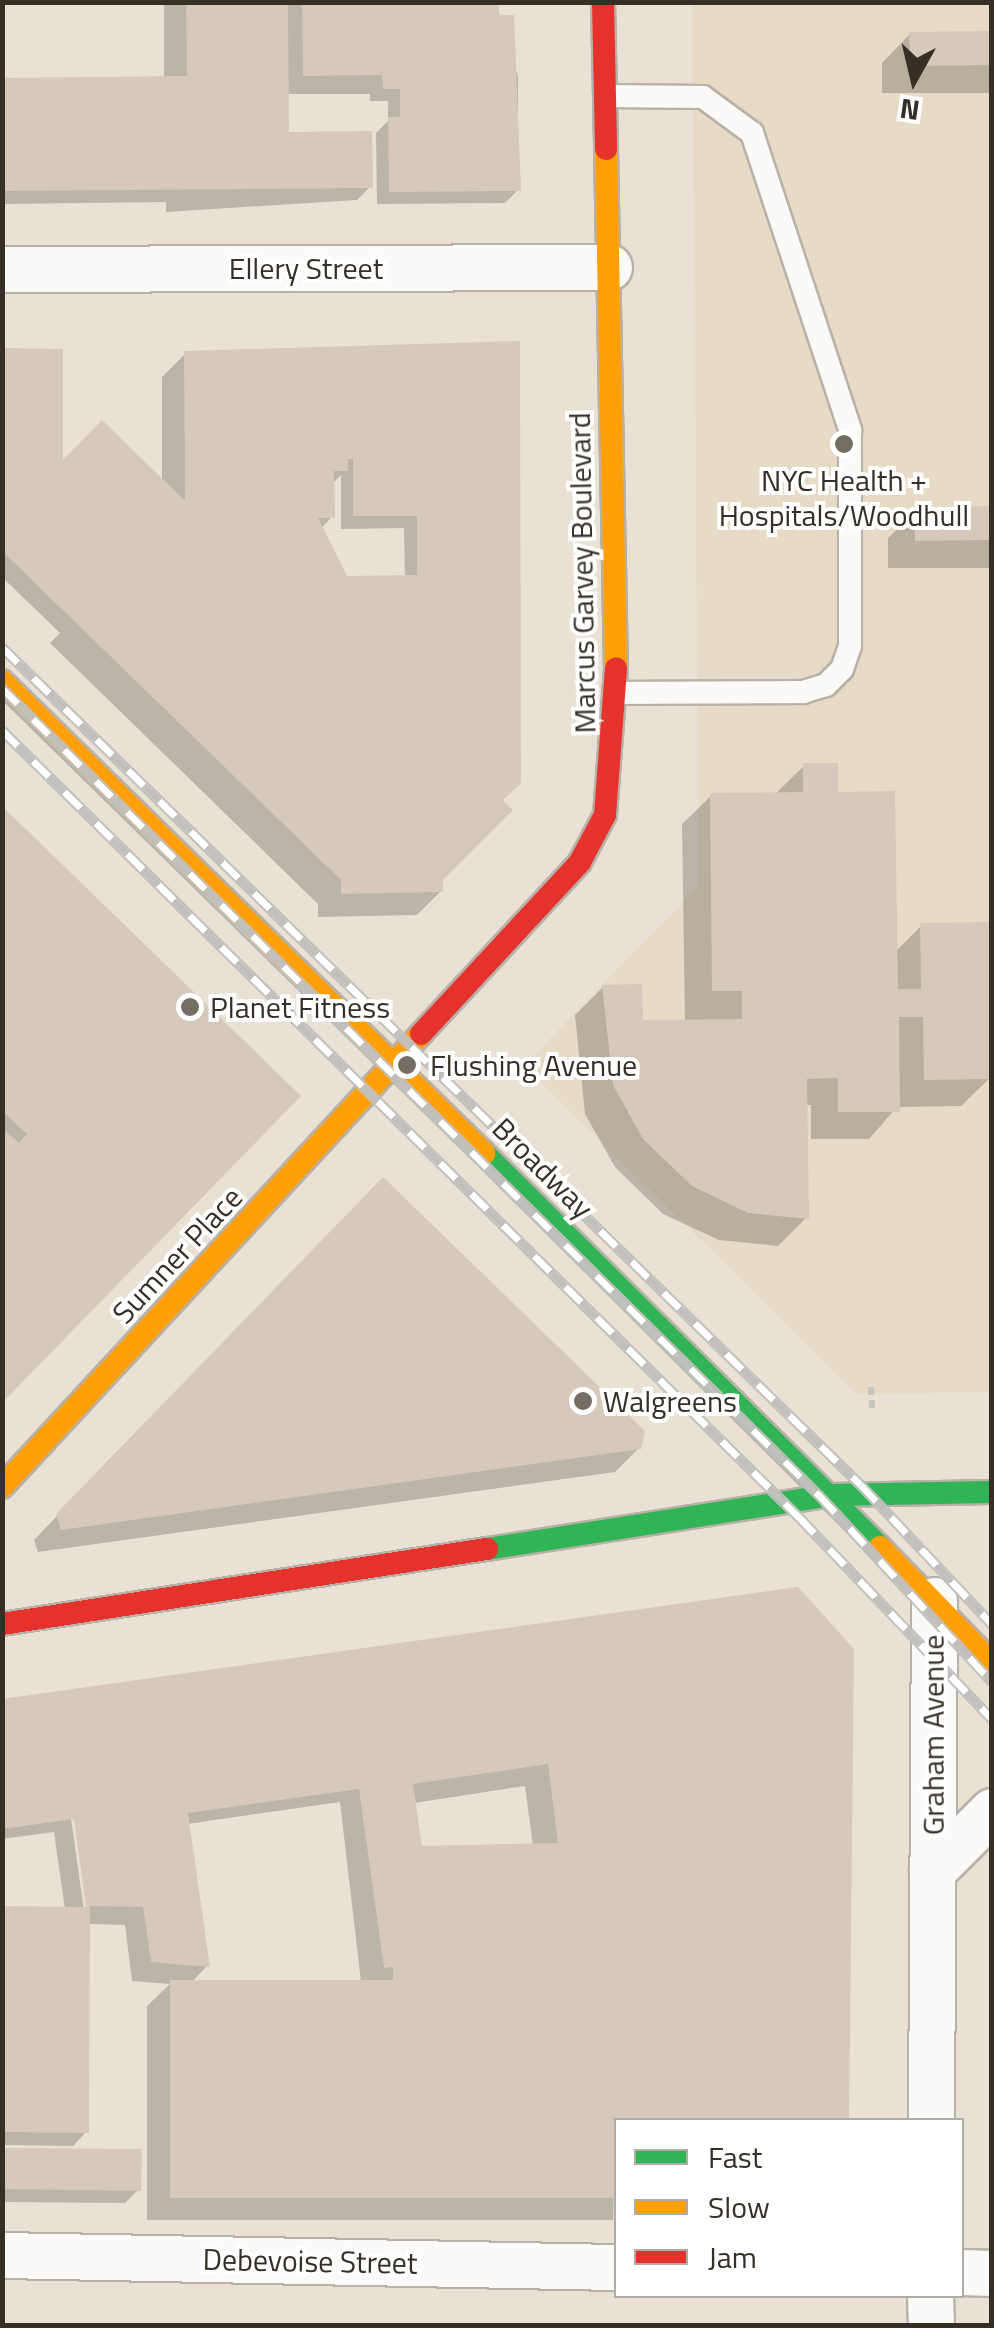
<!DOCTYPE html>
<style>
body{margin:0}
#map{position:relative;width:994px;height:2328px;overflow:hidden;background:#e9e1d4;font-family:"Titillium Web",sans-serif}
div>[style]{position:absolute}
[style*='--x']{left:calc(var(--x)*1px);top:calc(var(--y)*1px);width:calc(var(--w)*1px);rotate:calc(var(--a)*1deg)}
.built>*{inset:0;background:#e8dbc5}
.shadow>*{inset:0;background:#0003}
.building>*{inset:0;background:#d6c8bb}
.path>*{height:6px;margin-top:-3px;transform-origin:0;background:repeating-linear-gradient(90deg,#c7c4bf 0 8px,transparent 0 13px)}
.roads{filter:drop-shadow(2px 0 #b8b1a7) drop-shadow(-2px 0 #b8b1a7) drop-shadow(0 2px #b8b1a7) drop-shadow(0 -2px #b8b1a7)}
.lane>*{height:22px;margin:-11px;padding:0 11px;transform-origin:11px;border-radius:11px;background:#fcfaf9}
.street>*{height:45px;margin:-22.5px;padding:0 22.5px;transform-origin:22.5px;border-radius:22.5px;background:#fcfaf9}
.fast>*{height:22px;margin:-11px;padding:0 11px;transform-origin:11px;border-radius:11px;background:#30b455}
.slow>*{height:22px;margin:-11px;padding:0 11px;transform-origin:11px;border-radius:11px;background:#ff9f0a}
.jam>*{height:22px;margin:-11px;padding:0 11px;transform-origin:11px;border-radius:11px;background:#e5322d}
.rail>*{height:11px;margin-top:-5.5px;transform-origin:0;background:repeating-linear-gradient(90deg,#fff 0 22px,#c2c0bd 0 44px);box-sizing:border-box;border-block:2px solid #c2c0bd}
.dots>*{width:28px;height:28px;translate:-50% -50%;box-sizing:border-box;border:5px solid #fff;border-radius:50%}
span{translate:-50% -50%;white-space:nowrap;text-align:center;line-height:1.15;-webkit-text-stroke:8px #fff;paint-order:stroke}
.street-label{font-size:30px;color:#352f26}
.poi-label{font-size:30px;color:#352f26}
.left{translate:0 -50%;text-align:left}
.frame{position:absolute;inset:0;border:5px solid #352f26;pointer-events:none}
.legend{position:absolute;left:614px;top:2118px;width:350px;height:180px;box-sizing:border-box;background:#fff;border:2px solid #aeaca8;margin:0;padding:12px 18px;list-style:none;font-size:30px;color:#352f26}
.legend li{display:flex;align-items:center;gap:20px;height:50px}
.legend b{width:50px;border:2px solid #aeaca8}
.north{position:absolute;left:864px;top:30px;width:100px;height:100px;-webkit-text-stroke:8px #fff;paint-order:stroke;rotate:188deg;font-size:28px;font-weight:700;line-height:40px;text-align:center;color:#352f26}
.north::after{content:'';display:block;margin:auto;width:35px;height:45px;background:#352f26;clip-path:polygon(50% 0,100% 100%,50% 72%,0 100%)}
</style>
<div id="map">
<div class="built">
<div style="clip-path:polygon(692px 3px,991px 3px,991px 1392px,856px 1394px,524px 1065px,699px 886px)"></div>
</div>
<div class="shadow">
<div style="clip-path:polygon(164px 2px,496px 2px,518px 77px,518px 190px,505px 203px,377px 204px,376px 133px,388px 121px,388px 101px,370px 101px,370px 94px,286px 94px,286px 138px,370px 187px,357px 200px,166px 212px,166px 202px,2px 204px,2px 81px,164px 79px)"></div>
<div style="clip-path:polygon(992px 33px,992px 93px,882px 93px,882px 63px,910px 34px)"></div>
<div style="clip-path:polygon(evenodd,517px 344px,500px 800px,441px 879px,441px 891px,417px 915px,318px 917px,318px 904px,50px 643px,60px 633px,2px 577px,2px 351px,61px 465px,162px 482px,162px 377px,185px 354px,517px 344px,341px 475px,341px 529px,404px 528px,405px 578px,346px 578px,321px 528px,332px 517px,332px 484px,341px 475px)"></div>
<div style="clip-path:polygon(992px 509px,992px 568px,888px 568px,888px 538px,916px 510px)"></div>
<div style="clip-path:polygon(804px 766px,836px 795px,895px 952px,921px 926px,991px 924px,990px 1078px,961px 1106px,897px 1107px,869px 1139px,811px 1139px,811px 1105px,805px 1105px,806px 1218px,778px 1246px,719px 1240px,663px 1214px,615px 1167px,585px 1114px,575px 1015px,603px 987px,640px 1023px,685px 1022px,682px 824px,711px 796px,774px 795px)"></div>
<div style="clip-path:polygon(2px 809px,55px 860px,2px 1399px)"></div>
<div style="clip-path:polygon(383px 1180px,639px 1448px,615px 1472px,38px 1552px,34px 1540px)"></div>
<div style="clip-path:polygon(evenodd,851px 1650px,844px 2120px,616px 2120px,613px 2220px,147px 2220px,147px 2006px,170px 1984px,132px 1981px,125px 1925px,88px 1924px,86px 2132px,73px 2146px,2px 2145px,2px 1909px,65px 1909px,54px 1832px,2px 1839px,2px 1702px,851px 1650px,525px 1786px,533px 1846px,420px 1849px,414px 1803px,525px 1786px,851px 1650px,340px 1802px,361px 1982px,191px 1983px,207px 1966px,187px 1824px,340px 1802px,851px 1650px,75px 1814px,90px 1918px,85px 1918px,71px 1818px,75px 1814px)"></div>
<div style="clip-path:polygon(2px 2150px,138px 2190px,125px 2203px,2px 2202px)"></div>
</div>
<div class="building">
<div style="clip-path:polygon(186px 2px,288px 2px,289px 132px,372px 131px,373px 188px,2px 191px,2px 78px,187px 76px)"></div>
<div style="clip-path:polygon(302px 2px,499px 2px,499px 15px,514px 15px,521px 191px,389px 192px,388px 117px,400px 117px,400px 89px,383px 89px,382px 75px,303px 76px)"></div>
<div style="clip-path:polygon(991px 31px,991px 65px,910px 66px,909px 32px)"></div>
<div style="clip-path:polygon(evenodd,520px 341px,521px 783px,503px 800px,513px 810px,443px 880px,443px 892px,341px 894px,341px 880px,2px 551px,2px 348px,63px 349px,63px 460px,102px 420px,185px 501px,184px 351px,520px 341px,348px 459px,353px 459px,353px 516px,417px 516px,417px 575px,347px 576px,318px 518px,335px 518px,334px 471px,348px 471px,348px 459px)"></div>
<div style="clip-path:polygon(991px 506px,991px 540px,915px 541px,915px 508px)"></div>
<div style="clip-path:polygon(803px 763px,838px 763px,838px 792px,895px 791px,898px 989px,921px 989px,920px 923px,991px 922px,991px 1079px,924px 1080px,923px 1017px,899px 1017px,900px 1112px,838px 1112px,838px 1078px,807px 1079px,809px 1219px,748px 1213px,692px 1186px,643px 1139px,613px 1085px,602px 985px,642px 984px,643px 1020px,742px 1019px,742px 991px,712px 991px,710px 793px,803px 792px)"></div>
<div style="clip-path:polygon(2px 806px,301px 1096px,2px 1403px,2px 1128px,19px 1143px,27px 1134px,2px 1111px)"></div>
<div style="clip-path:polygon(383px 1177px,645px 1431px,641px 1449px,61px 1530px,56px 1514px)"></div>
<div style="clip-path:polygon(evenodd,798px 1587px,854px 1649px,849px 2120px,616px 2120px,616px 2198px,170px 2198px,170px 1980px,393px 1980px,393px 1967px,384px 1968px,359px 1789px,188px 1813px,210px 1967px,151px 1962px,143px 1907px,90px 1906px,89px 2133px,2px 2132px,2px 1906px,86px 1907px,74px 1819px,2px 1829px,2px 1699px,798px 1587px,548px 1764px,558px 1843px,422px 1846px,413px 1784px,548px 1764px)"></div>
<div style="clip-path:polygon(2px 2148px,142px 2149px,141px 2191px,2px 2189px)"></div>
</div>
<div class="path">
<div style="--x:871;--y:1387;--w:21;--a:87"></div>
</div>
<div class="roads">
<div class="lane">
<div style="--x:606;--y:96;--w:97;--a:0.6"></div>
<div style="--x:703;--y:97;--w:61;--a:36.3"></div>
<div style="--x:752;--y:133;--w:313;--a:71.7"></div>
<div style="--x:850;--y:430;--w:216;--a:90"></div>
<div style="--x:850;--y:646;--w:24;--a:109"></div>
<div style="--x:842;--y:669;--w:23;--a:135"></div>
<div style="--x:826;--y:685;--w:24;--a:163"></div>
<div style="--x:803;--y:692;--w:187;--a:179.7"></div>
</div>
<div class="street">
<div style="--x:2;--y:269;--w:607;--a:-0.19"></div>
<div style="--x:932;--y:1871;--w:85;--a:-45"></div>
<div style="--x:931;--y:2120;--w:520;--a:-89.67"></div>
<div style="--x:2;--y:2255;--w:614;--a:1.12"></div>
<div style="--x:962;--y:2272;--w:30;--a:2"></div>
<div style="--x:930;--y:2296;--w:30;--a:88"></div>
</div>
<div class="fast">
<div style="--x:484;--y:1153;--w:559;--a:44.85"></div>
<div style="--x:487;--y:1549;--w:348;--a:-8.9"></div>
<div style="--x:831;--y:1495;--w:161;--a:-1.1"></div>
</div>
<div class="slow">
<div style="--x:606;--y:149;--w:519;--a:88.9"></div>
<div style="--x:2;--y:681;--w:675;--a:44.4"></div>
<div style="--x:2;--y:1487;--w:617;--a:-47.23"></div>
<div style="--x:880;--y:1547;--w:161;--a:46"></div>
</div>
<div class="jam">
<div style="--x:603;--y:2;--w:147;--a:88.8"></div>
<div style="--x:421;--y:1034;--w:234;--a:-47.2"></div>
<div style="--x:580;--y:862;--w:53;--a:-62"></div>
<div style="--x:605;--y:815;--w:147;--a:-85.7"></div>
<div style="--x:2;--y:1624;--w:491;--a:-8.8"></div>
</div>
</div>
<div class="rail">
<div style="--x:2;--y:647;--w:1200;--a:44.29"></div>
<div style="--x:861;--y:1485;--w:191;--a:46.7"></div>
<div style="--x:2;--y:688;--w:1150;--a:44.65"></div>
<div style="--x:820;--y:1496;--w:253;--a:47.2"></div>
<div style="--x:2;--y:730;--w:1120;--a:44.64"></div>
<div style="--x:799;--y:1517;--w:279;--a:46.3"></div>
</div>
<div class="dots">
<div style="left:844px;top:444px;background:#746d63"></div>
<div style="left:190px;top:1007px;background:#746d63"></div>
<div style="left:407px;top:1065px;background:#746d63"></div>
<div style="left:583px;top:1401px;background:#746d63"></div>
</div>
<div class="street-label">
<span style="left:306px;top:268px">Ellery Street</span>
<span style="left:582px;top:573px;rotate:-91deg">Marcus Garvey Boulevard</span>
<span style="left:543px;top:1168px;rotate:45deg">Broadway</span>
<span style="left:177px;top:1255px;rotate:-47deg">Sumner Place</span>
<span style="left:933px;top:1735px;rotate:-90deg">Graham Avenue</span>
<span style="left:310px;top:2261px;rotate:1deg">Debevoise Street</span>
</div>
<div class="poi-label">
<span style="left:844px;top:497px">NYC Health +<br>Hospitals/Woodhull</span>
<span class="left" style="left:210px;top:1007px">Planet Fitness</span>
<span class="left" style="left:430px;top:1065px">Flushing Avenue</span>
<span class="left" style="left:603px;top:1401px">Walgreens</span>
</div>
<div class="frame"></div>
<ul class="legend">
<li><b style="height:12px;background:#30b455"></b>Fast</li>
<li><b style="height:12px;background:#ff9f0a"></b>Slow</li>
<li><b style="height:12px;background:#e5322d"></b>Jam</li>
</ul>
<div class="north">N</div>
</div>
